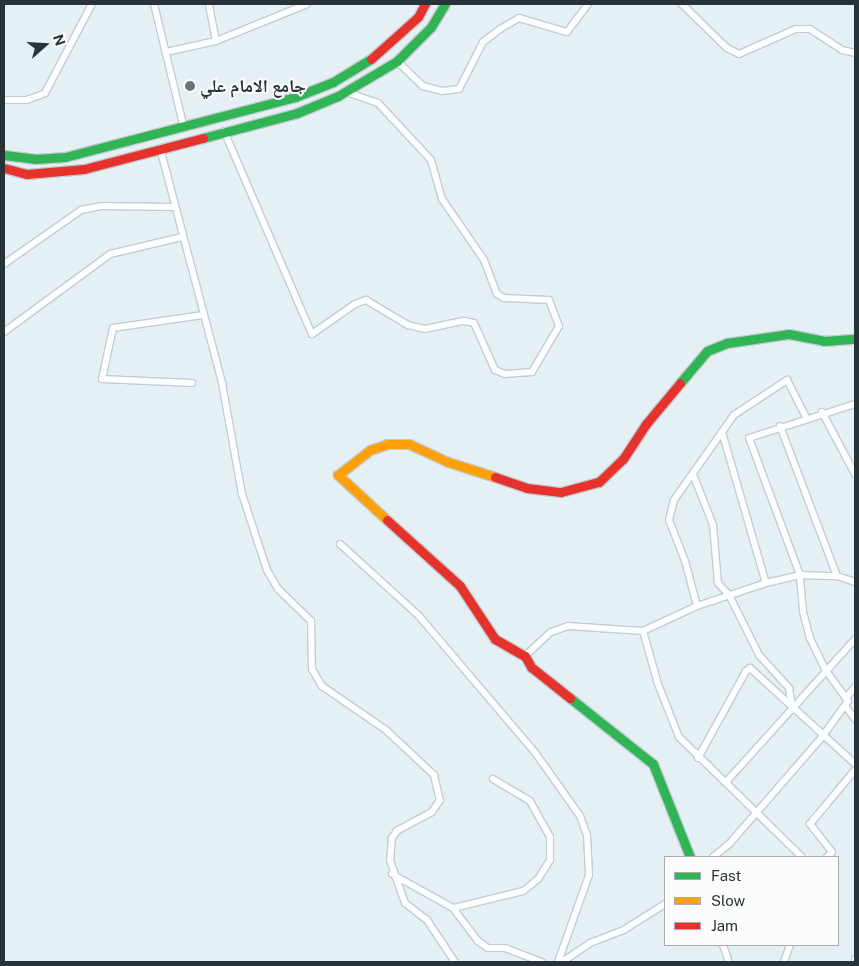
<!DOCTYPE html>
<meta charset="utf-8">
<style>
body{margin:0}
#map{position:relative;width:859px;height:966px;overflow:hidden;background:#e5f0f5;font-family:"Public Sans","Noto Naskh Arabic",sans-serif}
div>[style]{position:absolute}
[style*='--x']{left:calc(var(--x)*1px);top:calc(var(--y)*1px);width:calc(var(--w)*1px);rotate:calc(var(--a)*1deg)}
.roads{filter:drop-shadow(1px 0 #c3cdd1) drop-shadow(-1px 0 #c3cdd1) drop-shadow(0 1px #c3cdd1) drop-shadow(0 -1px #c3cdd1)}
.street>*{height:6px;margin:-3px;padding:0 3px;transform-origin:3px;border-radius:3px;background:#fbfdfe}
.fast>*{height:9px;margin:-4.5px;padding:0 4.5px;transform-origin:4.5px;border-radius:4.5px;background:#30b455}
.slow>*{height:9px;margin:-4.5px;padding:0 4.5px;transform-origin:4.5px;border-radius:4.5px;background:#ff9f0a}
.jam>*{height:9px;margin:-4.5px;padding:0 4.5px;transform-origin:4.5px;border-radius:4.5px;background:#e5322d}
.dots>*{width:14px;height:14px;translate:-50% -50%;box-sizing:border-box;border:2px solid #fcfcfc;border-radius:50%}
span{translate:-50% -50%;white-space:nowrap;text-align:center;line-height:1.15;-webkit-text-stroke:4px #fcfcfc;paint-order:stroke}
.poi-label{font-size:18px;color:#283337;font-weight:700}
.left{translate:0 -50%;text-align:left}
.frame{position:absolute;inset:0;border:5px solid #283337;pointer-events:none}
.legend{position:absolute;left:664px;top:856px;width:175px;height:90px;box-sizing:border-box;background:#fcfcfc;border:1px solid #a7acad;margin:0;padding:6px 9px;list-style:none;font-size:15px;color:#283337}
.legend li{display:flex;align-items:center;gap:10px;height:25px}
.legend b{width:25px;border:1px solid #a7acad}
.north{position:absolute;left:20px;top:20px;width:50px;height:50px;-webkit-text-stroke:4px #fcfcfc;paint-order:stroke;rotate:71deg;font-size:14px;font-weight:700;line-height:20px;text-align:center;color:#283337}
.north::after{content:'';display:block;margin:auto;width:18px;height:22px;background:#283337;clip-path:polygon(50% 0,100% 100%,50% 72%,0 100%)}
</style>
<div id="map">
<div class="roads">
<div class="street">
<div style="--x:154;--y:4;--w:123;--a:76.4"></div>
<div style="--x:682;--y:4;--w:63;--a:44.4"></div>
<div style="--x:727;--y:48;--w:13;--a:27"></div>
<div style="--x:739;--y:54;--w:62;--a:-23.7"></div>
<div style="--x:796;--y:29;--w:14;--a:0"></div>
<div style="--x:810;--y:29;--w:38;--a:33"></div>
<div style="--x:842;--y:50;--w:13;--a:13"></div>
<div style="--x:216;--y:41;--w:98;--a:-22.1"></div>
<div style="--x:166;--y:52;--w:51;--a:-12.4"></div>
<div style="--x:216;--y:41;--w:38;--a:-101"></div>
<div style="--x:397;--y:61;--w:36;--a:44"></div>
<div style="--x:423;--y:86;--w:20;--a:15"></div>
<div style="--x:442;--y:91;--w:17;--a:-7"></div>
<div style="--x:459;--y:89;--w:53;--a:-62.9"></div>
<div style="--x:483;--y:42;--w:21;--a:-37"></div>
<div style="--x:500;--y:29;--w:22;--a:-30"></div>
<div style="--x:519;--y:18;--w:50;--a:16.3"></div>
<div style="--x:567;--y:32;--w:35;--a:-53"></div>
<div style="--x:4;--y:100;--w:23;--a:0"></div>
<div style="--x:27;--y:100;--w:19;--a:-21"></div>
<div style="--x:45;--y:93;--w:101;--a:-62.2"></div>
<div style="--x:224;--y:131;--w:221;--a:66.6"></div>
<div style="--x:312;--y:334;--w:52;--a:-34.9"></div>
<div style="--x:355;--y:304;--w:12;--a:-20"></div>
<div style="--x:366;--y:300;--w:49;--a:30.8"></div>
<div style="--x:408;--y:325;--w:17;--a:13"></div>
<div style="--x:425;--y:329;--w:40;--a:-12"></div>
<div style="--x:464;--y:321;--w:10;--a:11"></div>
<div style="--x:474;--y:323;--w:51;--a:65.9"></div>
<div style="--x:495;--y:370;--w:11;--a:22"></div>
<div style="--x:505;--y:374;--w:27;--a:-4"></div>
<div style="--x:532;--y:372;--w:53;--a:-59.6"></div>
<div style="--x:559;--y:326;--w:28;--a:-111"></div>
<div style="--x:549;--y:300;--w:45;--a:-177.5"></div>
<div style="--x:504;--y:298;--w:8;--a:-150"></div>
<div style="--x:497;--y:294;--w:36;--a:-111"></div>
<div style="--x:484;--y:260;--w:74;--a:-124.5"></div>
<div style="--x:442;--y:199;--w:41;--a:-105.8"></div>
<div style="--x:431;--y:160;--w:78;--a:-132.9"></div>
<div style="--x:378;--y:103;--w:34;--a:-161"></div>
<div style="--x:160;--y:148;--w:243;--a:75.2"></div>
<div style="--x:222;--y:383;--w:113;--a:79.8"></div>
<div style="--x:242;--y:494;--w:80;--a:71.8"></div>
<div style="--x:267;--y:570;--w:22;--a:60"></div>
<div style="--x:278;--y:589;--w:46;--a:44.1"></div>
<div style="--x:311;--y:621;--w:48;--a:88.8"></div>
<div style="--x:312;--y:669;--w:20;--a:60"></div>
<div style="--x:322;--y:686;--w:78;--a:34.5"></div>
<div style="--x:386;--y:730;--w:66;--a:43.2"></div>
<div style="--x:434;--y:775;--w:26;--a:77"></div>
<div style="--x:440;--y:800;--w:14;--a:124"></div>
<div style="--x:432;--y:812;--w:40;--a:152"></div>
<div style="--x:397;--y:831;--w:9;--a:126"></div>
<div style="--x:392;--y:838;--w:22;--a:95"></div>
<div style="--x:390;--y:860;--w:46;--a:70.8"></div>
<div style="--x:405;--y:903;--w:28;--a:38"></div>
<div style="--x:427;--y:920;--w:50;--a:56.3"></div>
<div style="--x:4;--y:264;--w:94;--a:-35"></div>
<div style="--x:81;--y:210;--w:21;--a:-11"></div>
<div style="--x:102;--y:206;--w:71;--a:0.8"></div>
<div style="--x:4;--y:332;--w:132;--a:-36.3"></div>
<div style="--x:110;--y:254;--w:74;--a:-13.3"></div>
<div style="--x:192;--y:383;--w:90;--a:-177.5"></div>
<div style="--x:102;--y:379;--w:52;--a:-77.8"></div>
<div style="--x:113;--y:328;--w:91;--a:-8.2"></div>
<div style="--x:822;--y:412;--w:70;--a:62"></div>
<div style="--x:780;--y:426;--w:160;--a:69.2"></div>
<div style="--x:722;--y:432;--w:157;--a:73.8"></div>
<div style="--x:693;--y:474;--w:55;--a:68.6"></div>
<div style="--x:713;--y:525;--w:58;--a:85.1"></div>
<div style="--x:718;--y:583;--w:16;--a:47"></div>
<div style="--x:729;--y:595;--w:67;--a:63.4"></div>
<div style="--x:759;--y:655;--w:45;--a:47.7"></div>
<div style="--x:789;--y:688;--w:22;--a:80"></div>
<div style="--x:340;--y:544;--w:107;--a:42.3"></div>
<div style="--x:419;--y:616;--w:177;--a:49.6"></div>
<div style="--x:534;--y:751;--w:80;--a:54.7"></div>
<div style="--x:580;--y:816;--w:20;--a:70"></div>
<div style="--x:587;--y:835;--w:40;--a:87.1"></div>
<div style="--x:589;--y:875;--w:92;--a:109.6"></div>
<div style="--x:697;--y:606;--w:47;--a:-104.9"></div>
<div style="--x:685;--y:561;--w:44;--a:-111.3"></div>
<div style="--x:669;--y:520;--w:21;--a:-76"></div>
<div style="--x:674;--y:500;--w:104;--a:-54.8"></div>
<div style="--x:734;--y:415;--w:64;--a:-33.4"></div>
<div style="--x:787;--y:380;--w:42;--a:62.8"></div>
<div style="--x:643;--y:631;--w:55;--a:74.2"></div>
<div style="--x:658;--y:684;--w:57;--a:68.4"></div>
<div style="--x:679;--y:737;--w:172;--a:44.3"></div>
<div style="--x:525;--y:656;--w:35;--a:-43"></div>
<div style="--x:551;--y:632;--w:18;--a:-19"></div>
<div style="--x:568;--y:626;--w:75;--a:3.8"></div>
<div style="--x:643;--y:631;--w:60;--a:-24.8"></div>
<div style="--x:697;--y:606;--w:73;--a:-18.4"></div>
<div style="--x:766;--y:583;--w:35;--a:-13"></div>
<div style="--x:800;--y:575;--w:37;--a:2"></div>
<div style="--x:837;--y:576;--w:19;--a:18"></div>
<div style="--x:846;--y:698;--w:14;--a:-51"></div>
<div style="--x:846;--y:707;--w:15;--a:53"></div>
<div style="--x:698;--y:758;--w:99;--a:-61.1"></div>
<div style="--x:746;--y:671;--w:5;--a:-37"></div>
<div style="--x:750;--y:668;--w:142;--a:42.4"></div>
<div style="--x:493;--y:779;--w:43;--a:30.7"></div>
<div style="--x:530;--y:801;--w:41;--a:60.9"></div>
<div style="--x:550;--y:837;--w:23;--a:90"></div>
<div style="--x:550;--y:860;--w:22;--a:122"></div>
<div style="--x:538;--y:879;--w:19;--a:141"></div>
<div style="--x:523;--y:891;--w:72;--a:166.3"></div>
<div style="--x:453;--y:908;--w:41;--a:52.9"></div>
<div style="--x:478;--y:941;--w:12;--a:35"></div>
<div style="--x:488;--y:948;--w:17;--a:0"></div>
<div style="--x:505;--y:948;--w:40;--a:21"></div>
<div style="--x:726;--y:782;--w:193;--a:-47.9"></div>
<div style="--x:713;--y:857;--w:22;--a:-39"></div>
<div style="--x:730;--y:843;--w:140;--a:-49"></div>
<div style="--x:822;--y:737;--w:44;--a:-54.2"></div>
<div style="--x:848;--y:701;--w:37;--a:-126"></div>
<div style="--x:826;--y:671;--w:37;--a:-116"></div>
<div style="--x:810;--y:638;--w:28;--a:-105"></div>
<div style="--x:803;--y:611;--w:36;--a:-95"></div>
<div style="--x:800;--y:575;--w:146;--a:-110.4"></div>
<div style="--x:749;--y:438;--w:111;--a:-17.8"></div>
<div style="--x:827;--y:857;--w:7;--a:-45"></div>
<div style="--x:832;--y:852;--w:36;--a:-128"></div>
<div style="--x:810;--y:824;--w:70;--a:-50.2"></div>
<div style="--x:392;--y:874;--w:70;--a:29.1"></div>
<div style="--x:723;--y:945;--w:18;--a:71"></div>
<div style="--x:562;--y:962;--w:34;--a:-34"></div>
<div style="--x:590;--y:943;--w:34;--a:-21"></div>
<div style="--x:622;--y:931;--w:51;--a:-32.1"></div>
<div style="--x:784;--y:962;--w:18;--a:-71"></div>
<div style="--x:855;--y:962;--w:3;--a:-90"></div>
</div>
<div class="fast">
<div style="--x:203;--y:138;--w:97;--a:-14.9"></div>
<div style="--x:297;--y:113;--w:44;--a:-22.5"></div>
<div style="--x:338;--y:96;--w:69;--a:-30.7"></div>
<div style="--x:397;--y:61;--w:48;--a:-45"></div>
<div style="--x:431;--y:27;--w:27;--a:-59"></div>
<div style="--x:4;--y:155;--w:31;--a:7"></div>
<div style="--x:35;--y:159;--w:30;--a:-4"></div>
<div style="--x:65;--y:157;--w:238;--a:-14.6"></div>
<div style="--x:295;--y:97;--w:41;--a:-21.5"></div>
<div style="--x:333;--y:82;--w:44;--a:-31.2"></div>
<div style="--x:680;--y:383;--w:42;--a:-49.8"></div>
<div style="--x:707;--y:351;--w:22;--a:-22"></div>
<div style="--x:727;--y:343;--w:63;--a:-8.3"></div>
<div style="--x:789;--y:334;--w:36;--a:11"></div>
<div style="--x:824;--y:341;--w:31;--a:-4"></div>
<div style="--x:570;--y:698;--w:106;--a:38.5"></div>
<div style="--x:653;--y:764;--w:100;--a:68.3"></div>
</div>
<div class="slow">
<div style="--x:387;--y:520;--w:67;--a:-137.4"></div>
<div style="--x:338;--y:475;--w:41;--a:-38"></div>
<div style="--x:370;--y:450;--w:18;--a:-19"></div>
<div style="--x:387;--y:444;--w:22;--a:0"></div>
<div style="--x:409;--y:444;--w:43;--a:24.8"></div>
<div style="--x:448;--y:462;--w:49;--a:17.7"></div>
</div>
<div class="jam">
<div style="--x:371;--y:59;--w:63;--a:-41.8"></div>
<div style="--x:418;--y:17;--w:15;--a:-62"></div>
<div style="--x:4;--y:168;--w:24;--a:15"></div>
<div style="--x:27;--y:174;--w:57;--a:-5"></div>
<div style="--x:84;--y:169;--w:123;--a:-14.6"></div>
<div style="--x:495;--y:477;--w:34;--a:19"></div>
<div style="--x:527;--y:488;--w:34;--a:7"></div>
<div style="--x:561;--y:492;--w:39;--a:-15"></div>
<div style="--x:599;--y:482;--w:33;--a:-44"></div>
<div style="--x:623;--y:459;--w:42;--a:-56.7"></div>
<div style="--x:646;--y:424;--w:53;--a:-50.3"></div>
<div style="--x:387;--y:520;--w:98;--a:42.1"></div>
<div style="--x:460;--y:586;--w:64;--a:56.6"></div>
<div style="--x:495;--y:639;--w:34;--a:30"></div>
<div style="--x:525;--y:656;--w:13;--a:61"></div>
<div style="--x:531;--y:667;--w:50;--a:38.5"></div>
</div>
</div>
<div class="dots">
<div style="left:190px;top:86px;background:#6a757a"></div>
</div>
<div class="poi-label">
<span class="left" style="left:200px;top:86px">جامع الامام علي</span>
</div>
<div class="frame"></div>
<ul class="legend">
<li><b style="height:6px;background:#30b455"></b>Fast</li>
<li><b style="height:6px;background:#ff9f0a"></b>Slow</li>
<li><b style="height:6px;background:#e5322d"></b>Jam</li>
</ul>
<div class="north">N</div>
</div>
